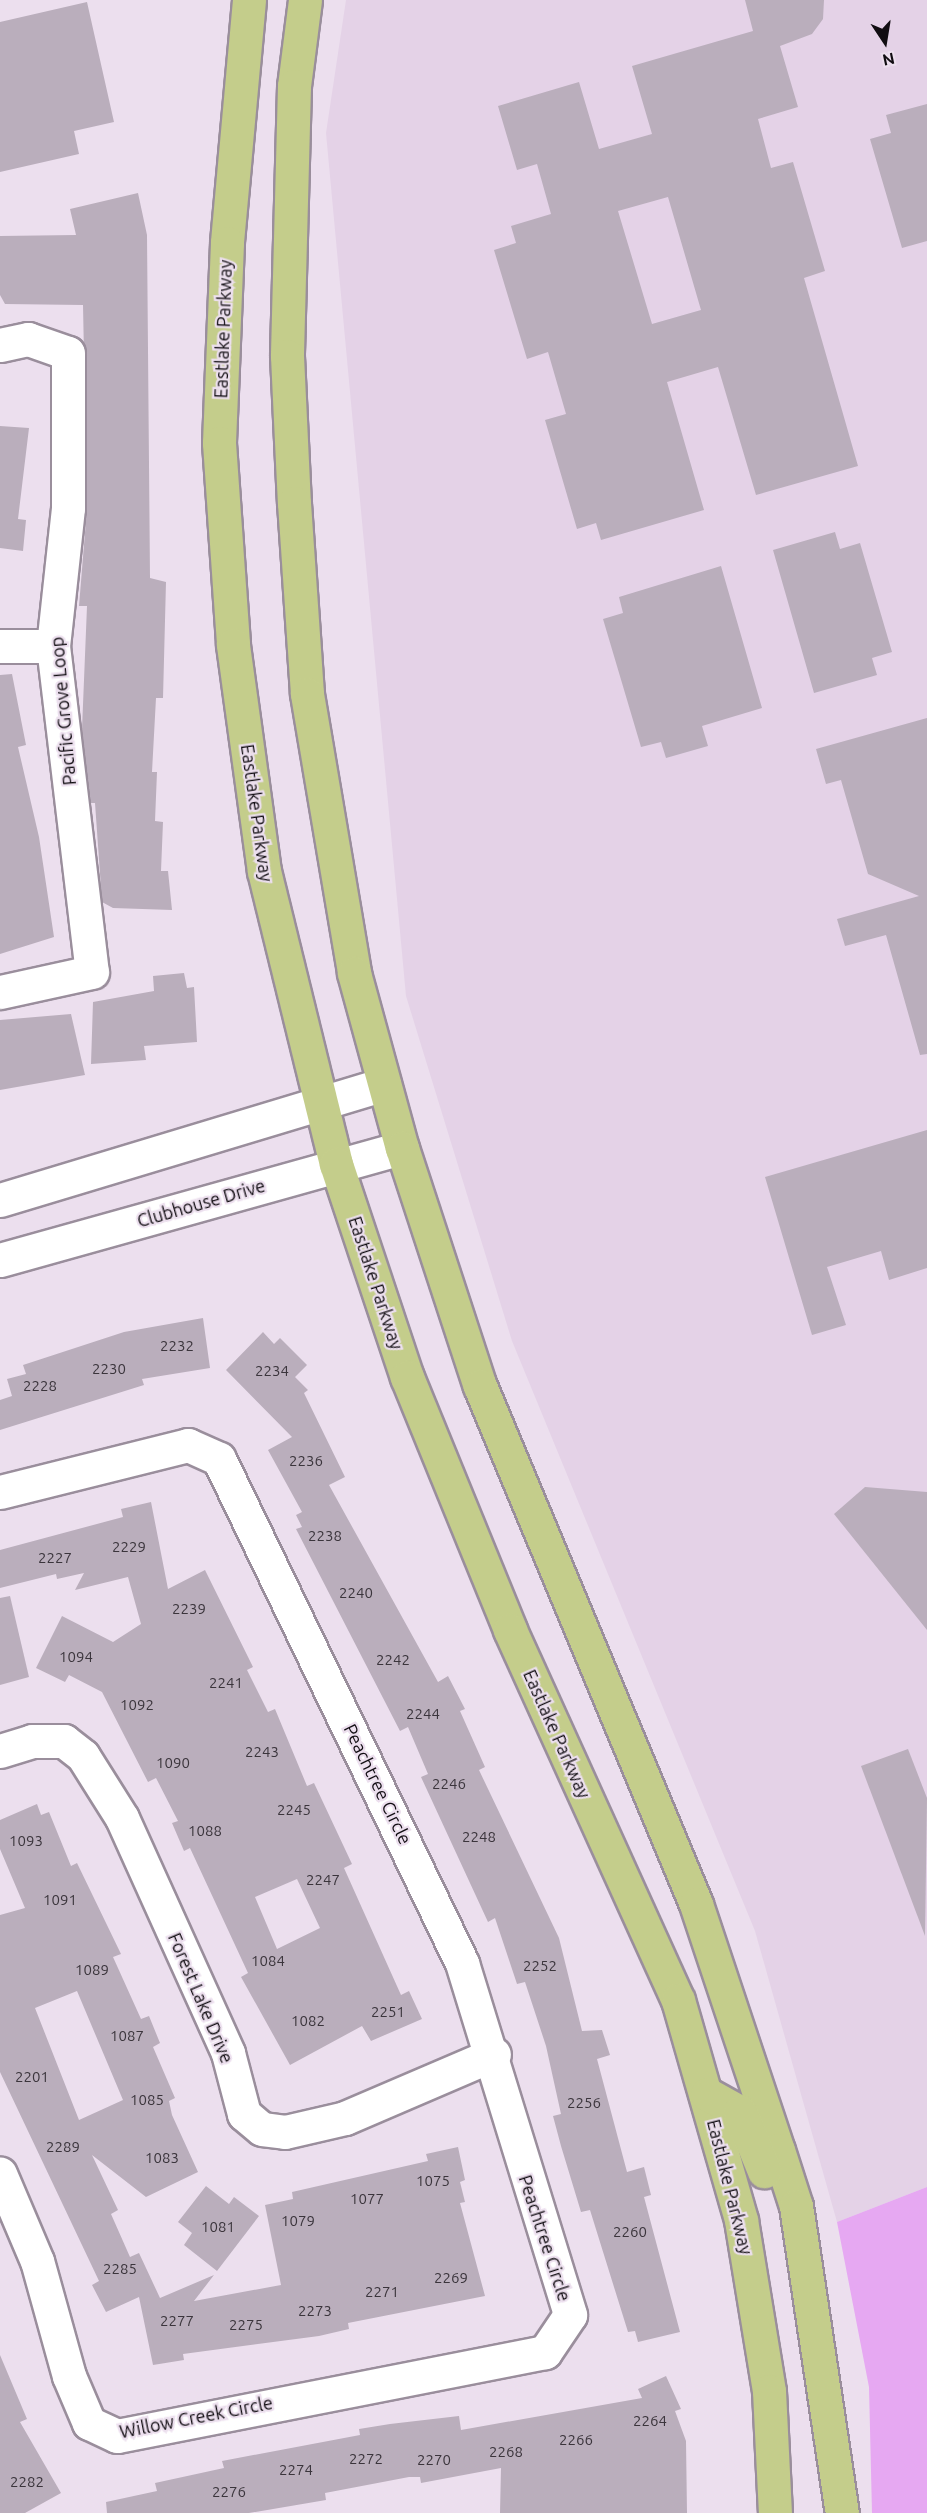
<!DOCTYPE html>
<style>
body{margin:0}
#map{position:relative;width:927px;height:2513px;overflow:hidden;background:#ecdfee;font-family:Ubuntu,sans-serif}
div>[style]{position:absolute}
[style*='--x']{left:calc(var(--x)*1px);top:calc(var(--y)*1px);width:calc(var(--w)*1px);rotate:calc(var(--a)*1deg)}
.built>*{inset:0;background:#e4d2e7}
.green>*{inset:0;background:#e6a8f2}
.building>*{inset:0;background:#baaebc}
.roads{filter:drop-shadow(2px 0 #9a8e9c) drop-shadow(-2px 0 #9a8e9c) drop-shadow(0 2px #9a8e9c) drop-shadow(0 -2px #9a8e9c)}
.minor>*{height:33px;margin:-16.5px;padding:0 16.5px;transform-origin:16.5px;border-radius:16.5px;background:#fff}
.major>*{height:33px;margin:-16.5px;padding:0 16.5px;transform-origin:16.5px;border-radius:16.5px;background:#c4cd8b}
span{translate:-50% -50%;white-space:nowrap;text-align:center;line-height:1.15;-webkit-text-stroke:4.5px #ecdfee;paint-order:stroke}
.number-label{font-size:15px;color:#3b353c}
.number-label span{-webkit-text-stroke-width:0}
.street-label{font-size:18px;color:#110d12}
.north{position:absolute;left:855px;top:12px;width:60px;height:60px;-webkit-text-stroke:4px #ecdfee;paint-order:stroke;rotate:168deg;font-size:16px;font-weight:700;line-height:24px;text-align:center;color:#110d12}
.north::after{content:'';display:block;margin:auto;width:21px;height:27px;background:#110d12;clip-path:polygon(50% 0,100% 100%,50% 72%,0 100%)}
</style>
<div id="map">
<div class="built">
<div style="clip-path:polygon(346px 0,927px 0,927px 2187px,837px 2222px,755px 1931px,512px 1341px,406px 996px,326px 133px)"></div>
</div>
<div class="green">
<div style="clip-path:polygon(927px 2187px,927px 2513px,872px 2513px,869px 2387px,837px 2222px)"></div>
</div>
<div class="building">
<div style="clip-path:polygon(evenodd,745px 0,824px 0,823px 19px,812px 34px,780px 46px,798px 107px,758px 119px,771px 168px,793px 162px,825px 271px,804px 278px,858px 466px,756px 495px,718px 367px,667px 382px,704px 510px,601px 540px,596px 523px,577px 529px,545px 420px,566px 414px,548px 352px,527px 359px,494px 250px,516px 243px,511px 226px,551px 214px,537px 164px,517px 170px,498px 106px,579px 82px,599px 149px,652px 134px,632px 66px,753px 31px,745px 0,668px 197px,701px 310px,652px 324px,618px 211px,668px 197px)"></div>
<div style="clip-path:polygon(87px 2px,114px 122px,74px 131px,79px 154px,0 172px,0 22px)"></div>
<div style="clip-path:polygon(927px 104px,927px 241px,902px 248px,870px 139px,891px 133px,886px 115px)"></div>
<div style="clip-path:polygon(138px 193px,147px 235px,150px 578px,166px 582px,163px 698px,156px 698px,152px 772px,157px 772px,155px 821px,163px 822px,161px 871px,168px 871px,172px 910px,113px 908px,102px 902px,95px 803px,91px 803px,82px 729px,87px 606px,79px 606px,87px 508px,83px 305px,5px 304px,0 295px,0 236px,76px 235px,70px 209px)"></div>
<div style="clip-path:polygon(0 426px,29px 428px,18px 519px,26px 520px,23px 551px,0 548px)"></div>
<div style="clip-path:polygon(835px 532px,840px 549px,860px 543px,892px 652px,872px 658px,877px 675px,814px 693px,773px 550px)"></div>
<div style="clip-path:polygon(721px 566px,762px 708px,702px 726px,708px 746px,666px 758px,661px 742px,641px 747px,603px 619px,623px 613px,619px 597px)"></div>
<div style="clip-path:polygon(12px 674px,26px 745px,18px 747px,39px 837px,54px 937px,0 954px,0 675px)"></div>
<div style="clip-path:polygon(927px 718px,927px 1054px,920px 1055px,886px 935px,845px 946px,837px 919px,919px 896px,868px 874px,841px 780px,826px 784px,816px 749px)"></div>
<div style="clip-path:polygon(184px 973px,187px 988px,194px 987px,197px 1042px,144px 1046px,146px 1060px,91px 1064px,93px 1002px,154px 991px,153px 976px)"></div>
<div style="clip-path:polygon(71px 1014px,85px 1075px,0 1090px,0 1020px)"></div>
<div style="clip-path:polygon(927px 1130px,927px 1268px,889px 1280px,881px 1251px,827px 1267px,846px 1325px,812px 1335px,765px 1177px)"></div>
<div style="clip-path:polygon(203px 1318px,210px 1368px,142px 1379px,144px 1385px,0 1430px,0 1400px,12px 1396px,7px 1379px,26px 1374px,23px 1365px,124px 1332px)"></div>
<div style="clip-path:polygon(263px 1332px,274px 1344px,280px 1338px,307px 1365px,295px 1377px,308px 1390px,304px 1393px,345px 1477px,329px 1485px,438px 1682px,448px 1676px,465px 1709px,460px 1711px,485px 1767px,479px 1770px,559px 1938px,582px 2031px,602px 2030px,610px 2055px,597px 2059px,627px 2172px,644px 2167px,651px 2195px,644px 2197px,680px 2332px,638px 2342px,635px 2331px,628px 2332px,590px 2210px,581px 2212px,561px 2146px,553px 2116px,561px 2114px,546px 2046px,525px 1982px,517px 1984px,495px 1918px,488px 1922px,421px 1777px,428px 1774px,408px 1727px,400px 1731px,296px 1529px,302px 1527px,296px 1515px,302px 1512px,268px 1450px,292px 1437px,226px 1370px)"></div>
<div style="clip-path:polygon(865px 1487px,927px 1492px,927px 1630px,834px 1514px)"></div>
<div style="clip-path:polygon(evenodd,151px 1502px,168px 1589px,205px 1570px,253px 1667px,247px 1670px,268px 1712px,275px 1709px,307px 1786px,314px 1783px,352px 1864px,344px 1868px,401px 1995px,409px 1991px,422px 2019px,371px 2041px,362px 2026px,290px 2065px,241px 1977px,248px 1973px,190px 1848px,184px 1851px,172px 1823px,178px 1821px,156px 1778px,148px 1782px,102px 1692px,69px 1675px,65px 1682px,36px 1668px,62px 1616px,113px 1642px,141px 1624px,128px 1577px,75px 1590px,84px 1573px,57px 1579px,56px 1574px,0 1588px,0 1550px,123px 1517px,121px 1509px,151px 1502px,297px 1879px,320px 1928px,277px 1949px,255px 1897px,297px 1879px)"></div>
<div style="clip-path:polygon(10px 1596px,29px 1677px,0 1685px,0 1598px)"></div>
<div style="clip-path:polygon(908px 1749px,927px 1798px,925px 1936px,861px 1766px)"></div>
<div style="clip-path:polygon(evenodd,37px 1804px,41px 1815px,49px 1812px,71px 1866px,77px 1863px,121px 1954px,113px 1957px,141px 2019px,149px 2016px,160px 2043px,153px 2047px,175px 2098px,169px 2101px,172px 2115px,198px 2172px,146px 2197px,92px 2155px,118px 2210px,111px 2214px,130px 2257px,139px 2253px,160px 2298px,214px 2275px,194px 2301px,281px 2285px,265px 2205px,293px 2199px,292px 2192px,428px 2161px,426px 2154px,458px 2147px,465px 2180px,460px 2182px,465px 2202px,460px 2203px,485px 2296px,348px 2323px,349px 2329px,319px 2336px,183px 2354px,184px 2360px,153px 2365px,139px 2297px,106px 2312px,92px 2285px,99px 2281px,0 2072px,0 1915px,25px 1908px,0 1849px,0 1820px,37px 1804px,77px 1991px,123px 2100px,79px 2120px,35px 2008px,77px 1991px)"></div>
<div style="clip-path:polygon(206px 2186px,229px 2204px,234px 2197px,259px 2216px,217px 2271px,184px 2245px,192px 2233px,178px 2222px)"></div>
<div style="clip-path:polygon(0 2355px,27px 2419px,20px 2422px,61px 2493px,25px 2513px,0 2513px)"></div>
<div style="clip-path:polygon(666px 2376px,681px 2409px,675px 2411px,686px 2441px,687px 2513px,500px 2513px,501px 2468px,421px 2483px,420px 2477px,409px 2477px,325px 2493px,326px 2500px,249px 2513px,107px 2513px,106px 2502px,157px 2491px,155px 2483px,224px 2468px,222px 2461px,360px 2435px,359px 2429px,390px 2424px,459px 2416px,461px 2430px,642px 2398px,638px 2389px)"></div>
</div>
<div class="roads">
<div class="minor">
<div style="--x:0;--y:345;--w:29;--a:-12"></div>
<div style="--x:28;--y:339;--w:42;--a:19.3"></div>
<div style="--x:68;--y:353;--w:155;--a:90"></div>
<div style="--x:68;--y:508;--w:139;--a:96.2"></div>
<div style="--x:53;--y:646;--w:328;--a:83.2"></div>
<div style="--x:92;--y:972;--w:94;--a:167.7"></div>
<div style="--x:0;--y:646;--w:53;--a:0"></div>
<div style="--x:0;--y:1200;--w:401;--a:-16.8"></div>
<div style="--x:0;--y:1260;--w:417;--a:-15.6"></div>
<div style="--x:0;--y:1492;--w:194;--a:-14"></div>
<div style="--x:188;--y:1445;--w:34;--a:24"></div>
<div style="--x:219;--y:1459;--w:560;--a:64.26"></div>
<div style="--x:462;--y:1963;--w:368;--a:72.9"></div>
<div style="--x:570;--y:2315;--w:45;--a:124"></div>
<div style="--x:545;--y:2352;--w:436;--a:168.9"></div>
<div style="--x:117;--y:2436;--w:31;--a:-155"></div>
<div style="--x:89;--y:2423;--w:51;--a:-113.1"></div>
<div style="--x:69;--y:2376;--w:119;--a:-105.5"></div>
<div style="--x:37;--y:2261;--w:95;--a:-113"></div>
<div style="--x:0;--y:1751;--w:34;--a:-17"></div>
<div style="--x:32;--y:1741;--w:32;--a:0"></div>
<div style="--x:64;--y:1741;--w:24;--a:38"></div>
<div style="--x:83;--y:1756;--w:73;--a:57.8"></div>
<div style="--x:122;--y:1818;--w:258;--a:65.7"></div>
<div style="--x:228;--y:2053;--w:63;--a:75.3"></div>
<div style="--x:244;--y:2114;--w:23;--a:40"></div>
<div style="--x:262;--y:2129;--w:23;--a:7"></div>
<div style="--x:285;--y:2132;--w:62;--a:-13.1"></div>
<div style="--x:345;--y:2118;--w:162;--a:-23.2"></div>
</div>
<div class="major">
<div style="--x:249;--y:0;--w:244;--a:95.2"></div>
<div style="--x:227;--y:243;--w:200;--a:92.3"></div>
<div style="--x:219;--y:443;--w:202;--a:86"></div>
<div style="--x:233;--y:645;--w:228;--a:82.2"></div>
<div style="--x:264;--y:871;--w:302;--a:76.2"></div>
<div style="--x:336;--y:1164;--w:225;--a:71.6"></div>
<div style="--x:407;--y:1377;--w:273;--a:67.8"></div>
<div style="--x:510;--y:1630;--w:406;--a:65.6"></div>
<div style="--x:678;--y:2000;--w:229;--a:74"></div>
<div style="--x:741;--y:2220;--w:173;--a:80.7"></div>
<div style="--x:769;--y:2391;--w:122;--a:87.2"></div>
<div style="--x:305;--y:0;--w:87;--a:97.3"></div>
<div style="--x:294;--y:86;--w:270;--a:91.5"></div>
<div style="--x:287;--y:356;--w:147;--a:87.3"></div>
<div style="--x:294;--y:503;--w:191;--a:86.1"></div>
<div style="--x:307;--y:694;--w:283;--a:80.4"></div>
<div style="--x:354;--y:973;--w:181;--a:74.7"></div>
<div style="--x:402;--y:1148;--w:250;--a:71.9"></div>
<div style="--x:480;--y:1386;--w:561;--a:67.36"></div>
<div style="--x:696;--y:1904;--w:259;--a:71.6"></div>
<div style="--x:778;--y:2150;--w:59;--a:72.2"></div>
<div style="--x:796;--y:2206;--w:310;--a:81.5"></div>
<div style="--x:707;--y:2094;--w:38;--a:29"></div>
<div style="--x:740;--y:2112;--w:64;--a:67.9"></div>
</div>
</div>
<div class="number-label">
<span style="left:177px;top:1346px">2232</span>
<span style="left:109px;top:1369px">2230</span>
<span style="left:272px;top:1371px">2234</span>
<span style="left:40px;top:1386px">2228</span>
<span style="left:306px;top:1461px">2236</span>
<span style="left:325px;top:1536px">2238</span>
<span style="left:129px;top:1547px">2229</span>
<span style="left:55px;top:1558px">2227</span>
<span style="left:356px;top:1593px">2240</span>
<span style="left:189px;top:1609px">2239</span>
<span style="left:76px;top:1657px">1094</span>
<span style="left:393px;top:1660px">2242</span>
<span style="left:226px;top:1683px">2241</span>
<span style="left:137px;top:1705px">1092</span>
<span style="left:423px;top:1714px">2244</span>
<span style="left:262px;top:1752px">2243</span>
<span style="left:173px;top:1763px">1090</span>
<span style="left:449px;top:1784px">2246</span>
<span style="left:294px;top:1810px">2245</span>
<span style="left:205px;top:1831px">1088</span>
<span style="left:479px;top:1837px">2248</span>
<span style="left:26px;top:1841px">1093</span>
<span style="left:323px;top:1880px">2247</span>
<span style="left:60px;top:1900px">1091</span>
<span style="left:268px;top:1961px">1084</span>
<span style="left:540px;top:1966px">2252</span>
<span style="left:92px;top:1970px">1089</span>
<span style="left:388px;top:2012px">2251</span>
<span style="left:308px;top:2021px">1082</span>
<span style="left:127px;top:2036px">1087</span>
<span style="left:32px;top:2077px">2201</span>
<span style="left:147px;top:2100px">1085</span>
<span style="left:584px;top:2103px">2256</span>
<span style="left:63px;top:2147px">2289</span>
<span style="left:162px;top:2158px">1083</span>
<span style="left:433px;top:2181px">1075</span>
<span style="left:367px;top:2199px">1077</span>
<span style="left:298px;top:2221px">1079</span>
<span style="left:218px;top:2227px">1081</span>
<span style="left:630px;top:2232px">2260</span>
<span style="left:120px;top:2269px">2285</span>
<span style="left:451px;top:2278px">2269</span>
<span style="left:382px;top:2292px">2271</span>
<span style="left:315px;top:2311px">2273</span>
<span style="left:177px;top:2321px">2277</span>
<span style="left:246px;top:2325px">2275</span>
<span style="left:650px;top:2421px">2264</span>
<span style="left:576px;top:2440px">2266</span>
<span style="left:506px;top:2452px">2268</span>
<span style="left:366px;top:2459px">2272</span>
<span style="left:434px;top:2460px">2270</span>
<span style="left:296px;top:2470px">2274</span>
<span style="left:27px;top:2482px">2282</span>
<span style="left:229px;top:2492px">2276</span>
</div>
<div class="street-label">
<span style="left:223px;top:329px;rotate:-88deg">Eastlake Parkway</span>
<span style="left:63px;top:711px;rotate:-95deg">Pacific Grove Loop</span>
<span style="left:257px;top:813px;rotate:82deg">Eastlake Parkway</span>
<span style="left:201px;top:1203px;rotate:-16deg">Clubhouse Drive</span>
<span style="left:376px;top:1283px;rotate:72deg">Eastlake Parkway</span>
<span style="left:557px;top:1734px;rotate:66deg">Eastlake Parkway</span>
<span style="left:378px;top:1784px;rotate:64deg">Peachtree Circle</span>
<span style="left:201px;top:1998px;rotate:67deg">Forest Lake Drive</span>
<span style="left:730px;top:2187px;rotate:76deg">Eastlake Parkway</span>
<span style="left:545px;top:2238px;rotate:72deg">Peachtree Circle</span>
<span style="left:196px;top:2417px;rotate:-11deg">Willow Creek Circle</span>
</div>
<div class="north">N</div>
</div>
